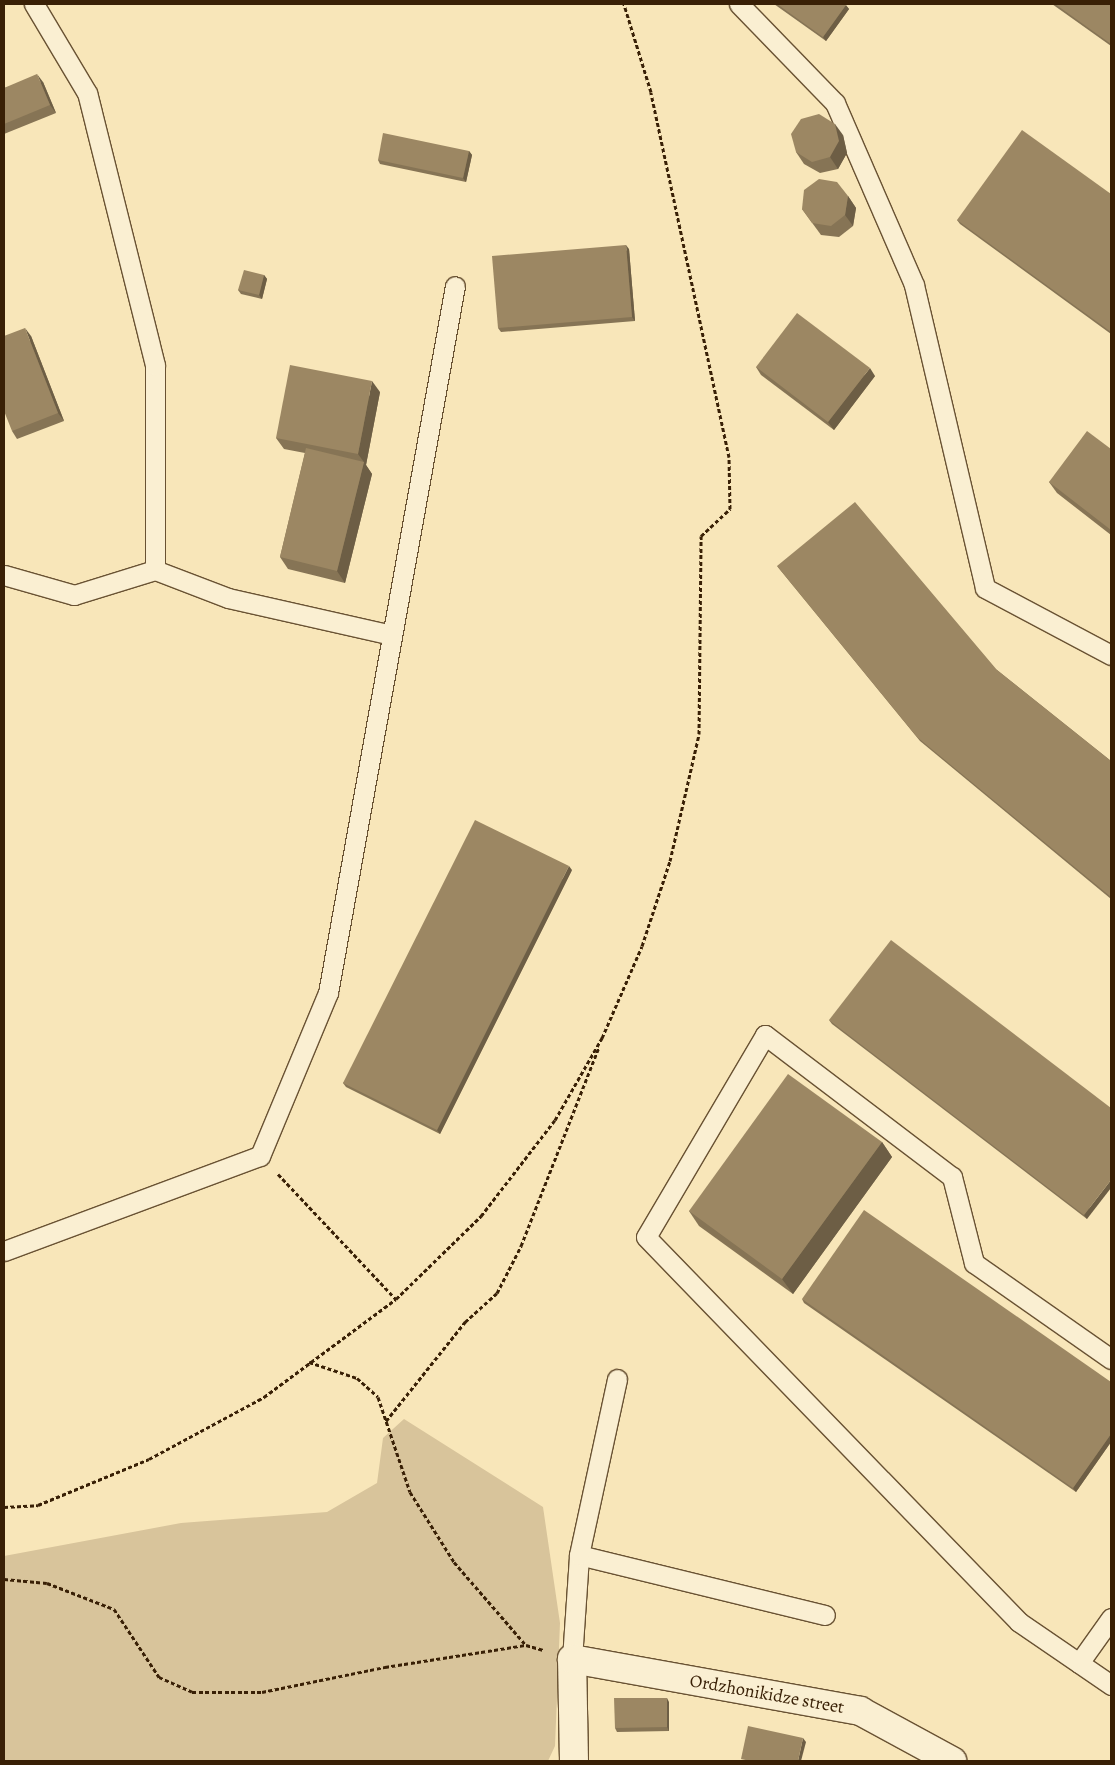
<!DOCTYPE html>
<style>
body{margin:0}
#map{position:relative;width:1115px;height:1765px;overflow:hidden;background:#f8e6b9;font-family:Alegreya,serif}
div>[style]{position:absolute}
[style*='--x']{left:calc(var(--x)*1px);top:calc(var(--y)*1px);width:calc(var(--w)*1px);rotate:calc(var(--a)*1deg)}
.green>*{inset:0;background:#d8c49b}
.path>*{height:3px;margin-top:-1.5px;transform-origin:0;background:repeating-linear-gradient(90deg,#392006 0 4px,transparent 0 6.5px)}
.roads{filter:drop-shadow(1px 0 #695233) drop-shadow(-1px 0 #695233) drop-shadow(0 1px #695233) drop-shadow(0 -1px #695233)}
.lane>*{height:19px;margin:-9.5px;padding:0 9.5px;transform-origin:9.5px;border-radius:9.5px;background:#faefd2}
.street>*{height:28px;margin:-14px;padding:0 14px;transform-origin:14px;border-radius:14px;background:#faefd2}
.wall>*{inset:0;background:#867455}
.shaded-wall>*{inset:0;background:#6d5e45}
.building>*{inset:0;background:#9c8763}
span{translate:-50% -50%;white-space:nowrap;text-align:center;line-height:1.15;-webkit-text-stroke:4.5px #faefd2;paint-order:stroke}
.street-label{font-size:18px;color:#392006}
.frame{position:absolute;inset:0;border:5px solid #392006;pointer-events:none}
</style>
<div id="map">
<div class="green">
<div style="clip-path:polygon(404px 1419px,543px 1507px,560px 1623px,555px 1746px,548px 1761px,4px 1761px,4px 1556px,181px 1523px,327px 1512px,377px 1483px,383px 1438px)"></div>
</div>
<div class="path">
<div style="--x:278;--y:1174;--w:172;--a:46.7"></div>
<div style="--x:309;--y:1362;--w:51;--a:18.4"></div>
<div style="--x:357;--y:1378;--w:28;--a:42"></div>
<div style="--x:378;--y:1397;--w:100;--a:71.4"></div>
<div style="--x:410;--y:1492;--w:83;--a:57.8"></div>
<div style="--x:454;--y:1562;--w:110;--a:49.1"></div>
<div style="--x:386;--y:1421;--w:127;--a:-51.4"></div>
<div style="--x:465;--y:1322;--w:43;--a:-42.2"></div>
<div style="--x:497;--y:1293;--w:53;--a:-62.9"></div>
<div style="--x:521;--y:1246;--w:214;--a:-68.6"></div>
<div style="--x:4;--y:1507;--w:34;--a:-3"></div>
<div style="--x:38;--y:1505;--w:120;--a:-22.5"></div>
<div style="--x:149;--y:1459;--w:131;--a:-28.3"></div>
<div style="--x:264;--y:1397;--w:164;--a:-36.6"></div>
<div style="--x:396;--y:1299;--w:119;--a:-44.3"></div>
<div style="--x:481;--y:1216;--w:121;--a:-52.4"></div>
<div style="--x:555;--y:1120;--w:95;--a:-60.2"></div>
<div style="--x:602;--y:1038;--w:100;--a:-66.5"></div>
<div style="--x:642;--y:946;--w:89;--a:-71.8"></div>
<div style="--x:670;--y:861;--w:130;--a:-77.1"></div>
<div style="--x:699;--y:734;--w:198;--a:-89.4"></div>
<div style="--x:701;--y:536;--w:40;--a:-43"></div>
<div style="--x:730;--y:509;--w:52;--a:-91.1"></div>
<div style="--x:729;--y:457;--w:373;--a:-102.1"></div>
<div style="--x:651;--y:92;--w:92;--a:-107.1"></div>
<div style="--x:4;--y:1579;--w:43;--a:5.3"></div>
<div style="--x:47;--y:1583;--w:72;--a:21.2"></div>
<div style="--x:114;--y:1609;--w:82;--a:56.5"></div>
<div style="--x:159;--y:1677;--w:36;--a:24"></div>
<div style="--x:192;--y:1692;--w:70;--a:0"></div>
<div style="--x:262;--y:1692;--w:126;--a:-11.5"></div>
<div style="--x:385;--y:1667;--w:143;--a:-8.9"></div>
<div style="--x:526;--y:1645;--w:18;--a:16"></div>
</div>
<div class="roads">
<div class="lane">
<div style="--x:739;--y:4;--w:138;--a:45.9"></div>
<div style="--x:835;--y:103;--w:198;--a:66.5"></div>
<div style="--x:914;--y:285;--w:311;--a:76.8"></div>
<div style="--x:985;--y:588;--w:143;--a:28"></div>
<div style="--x:155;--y:570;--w:78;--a:21"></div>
<div style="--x:228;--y:598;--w:168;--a:12.7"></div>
<div style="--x:4;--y:575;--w:73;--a:15.9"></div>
<div style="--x:74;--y:595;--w:85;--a:-17.2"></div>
<div style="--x:155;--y:570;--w:205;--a:-90"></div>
<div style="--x:155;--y:365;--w:280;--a:-104"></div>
<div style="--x:87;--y:93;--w:104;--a:-120.8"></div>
<div style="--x:4;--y:1251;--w:273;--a:-20.4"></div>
<div style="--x:260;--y:1156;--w:177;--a:-67.4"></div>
<div style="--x:328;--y:993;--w:718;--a:-79.82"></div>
<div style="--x:1111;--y:1359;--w:167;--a:-145"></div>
<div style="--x:974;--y:1263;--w:89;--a:-104.3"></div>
<div style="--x:952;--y:1177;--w:235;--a:-142.8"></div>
<div style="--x:765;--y:1035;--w:234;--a:120.5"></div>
<div style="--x:646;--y:1237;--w:536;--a:45.91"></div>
<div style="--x:1019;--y:1622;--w:112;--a:34.4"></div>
<div style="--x:579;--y:1555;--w:253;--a:13.7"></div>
<div style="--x:572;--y:1659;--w:104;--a:-86.1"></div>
<div style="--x:579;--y:1555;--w:180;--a:-77.8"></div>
<div style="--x:1079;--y:1663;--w:55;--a:-54.6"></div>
</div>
<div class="street">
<div style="--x:574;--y:1761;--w:102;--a:-91.1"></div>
<div style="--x:572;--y:1659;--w:293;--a:10.2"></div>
<div style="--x:860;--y:1711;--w:105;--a:28.5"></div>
</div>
</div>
<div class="wall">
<div style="clip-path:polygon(774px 4px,844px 4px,849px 9px,826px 41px)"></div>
<div style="clip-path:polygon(1052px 4px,1111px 4px,1111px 46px)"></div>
<div style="clip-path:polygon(43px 82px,56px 113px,4px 134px,4px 88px)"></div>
<div style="clip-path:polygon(843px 135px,847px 153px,838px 169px,820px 173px,804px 164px,796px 152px)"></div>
<div style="clip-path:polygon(469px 151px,472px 155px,466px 182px,380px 164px,378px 160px)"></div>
<div style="clip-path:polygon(1111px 194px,1111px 334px,960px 224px,957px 220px)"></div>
<div style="clip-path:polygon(848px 196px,856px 208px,853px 226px,839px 237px,821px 235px,802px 209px)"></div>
<div style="clip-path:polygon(629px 249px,635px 321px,501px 332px,498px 328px)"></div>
<div style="clip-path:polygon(264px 275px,267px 279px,262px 299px,241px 294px,238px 290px)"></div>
<div style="clip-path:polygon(31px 336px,64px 421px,17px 439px,12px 431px)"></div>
<div style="clip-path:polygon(756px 367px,875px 376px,834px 430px,761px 375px)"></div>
<div style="clip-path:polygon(380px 392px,366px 465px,372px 474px,345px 583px,288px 569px,280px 557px,305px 453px,284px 449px,276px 438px)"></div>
<div style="clip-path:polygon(1111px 449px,1111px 535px,1057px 493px,1049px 482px)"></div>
<div style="clip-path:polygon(777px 566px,997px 670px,1111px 761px,1111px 899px,920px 741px)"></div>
<div style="clip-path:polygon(572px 870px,440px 1134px,346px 1087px,343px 1083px)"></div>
<div style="clip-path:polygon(829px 1020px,1111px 1108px,1087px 1219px,832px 1024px)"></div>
<div style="clip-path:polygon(882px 1142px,892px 1157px,793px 1294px,699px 1226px,689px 1211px)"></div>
<div style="clip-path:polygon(802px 1299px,1111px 1382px,1111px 1442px,1076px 1492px,804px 1303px)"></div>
<div style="clip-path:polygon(669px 1702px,669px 1731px,617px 1732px,615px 1728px)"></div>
</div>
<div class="shaded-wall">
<div style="clip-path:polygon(846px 5px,849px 9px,826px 41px,823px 37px)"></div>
<div style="clip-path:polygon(37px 74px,43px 82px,56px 113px,50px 105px)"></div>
<div style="clip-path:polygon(835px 124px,843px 135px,847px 153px,838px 169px,830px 157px)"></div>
<div style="clip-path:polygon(469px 151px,472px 155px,466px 182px,463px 178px)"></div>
<div style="clip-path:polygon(848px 196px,856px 208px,853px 226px,845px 215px)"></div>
<div style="clip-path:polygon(626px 245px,629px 249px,635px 321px,632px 317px)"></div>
<div style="clip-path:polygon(264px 275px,267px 279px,262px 299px,259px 295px)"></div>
<div style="clip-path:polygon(25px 328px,31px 336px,64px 421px,58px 413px)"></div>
<div style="clip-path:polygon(870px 368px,875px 376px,834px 430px,828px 422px)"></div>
<div style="clip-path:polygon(372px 381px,380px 392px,366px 465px,358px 454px)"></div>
<div style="clip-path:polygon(364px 462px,372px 474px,345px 583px,337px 571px)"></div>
<div style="clip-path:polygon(569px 866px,572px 870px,440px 1134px,437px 1130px)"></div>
<div style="clip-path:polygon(882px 1142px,892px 1157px,793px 1294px,782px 1279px)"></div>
<div style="clip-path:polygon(1111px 1180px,1111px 1188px,1087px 1219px,1084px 1215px)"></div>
<div style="clip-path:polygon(1111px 1434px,1111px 1442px,1076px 1492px,1073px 1488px)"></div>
<div style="clip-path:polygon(667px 1698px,669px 1702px,669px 1731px,667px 1727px)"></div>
<div style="clip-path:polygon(803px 1738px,806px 1742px,801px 1761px,798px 1761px)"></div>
</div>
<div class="building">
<div style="clip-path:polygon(777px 4px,844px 4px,846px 5px,823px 37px)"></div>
<div style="clip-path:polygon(1055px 4px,1111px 4px,1111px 44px)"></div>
<div style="clip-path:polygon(37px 74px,50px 105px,4px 124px,4px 88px)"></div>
<div style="clip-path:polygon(819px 114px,835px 124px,839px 141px,830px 157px,812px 162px,796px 152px,791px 134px,801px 119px)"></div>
<div style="clip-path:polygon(1022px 130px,1111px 194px,1111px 332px,957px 220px)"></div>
<div style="clip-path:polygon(383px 133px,469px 151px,463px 178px,378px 160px)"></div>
<div style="clip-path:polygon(819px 179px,837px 182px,848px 196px,845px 215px,831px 226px,812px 223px,802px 209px,804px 190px)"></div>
<div style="clip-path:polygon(626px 245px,632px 317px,498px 328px,492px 256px)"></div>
<div style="clip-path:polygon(244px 270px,264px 275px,259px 295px,238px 290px)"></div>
<div style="clip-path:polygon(797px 313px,870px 368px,828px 422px,756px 367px)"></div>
<div style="clip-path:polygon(25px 328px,58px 413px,12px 431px,4px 411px,4px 336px)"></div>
<div style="clip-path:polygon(290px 365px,372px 381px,358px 454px,276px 438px)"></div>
<div style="clip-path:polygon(1087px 431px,1111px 449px,1111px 530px,1049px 482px)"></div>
<div style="clip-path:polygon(306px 448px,364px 462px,337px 571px,280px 557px)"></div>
<div style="clip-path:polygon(855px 502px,997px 670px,1111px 761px,1111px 897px,917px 737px,777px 566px)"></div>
<div style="clip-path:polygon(475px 820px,569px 866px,437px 1130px,343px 1083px)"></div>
<div style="clip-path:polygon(891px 940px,1111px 1108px,1111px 1180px,1084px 1215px,829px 1020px)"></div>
<div style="clip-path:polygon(788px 1074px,882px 1142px,782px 1279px,689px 1211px)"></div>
<div style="clip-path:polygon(864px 1210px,1111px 1382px,1111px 1434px,1073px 1488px,802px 1299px)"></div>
<div style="clip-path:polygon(614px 1698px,667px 1698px,667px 1727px,615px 1728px)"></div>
<div style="clip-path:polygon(748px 1726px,803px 1738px,798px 1761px,750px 1761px,741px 1759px)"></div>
</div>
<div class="street-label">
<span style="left:767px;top:1694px;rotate:10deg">Ordzhonikidze street</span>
</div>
<div class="frame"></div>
</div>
